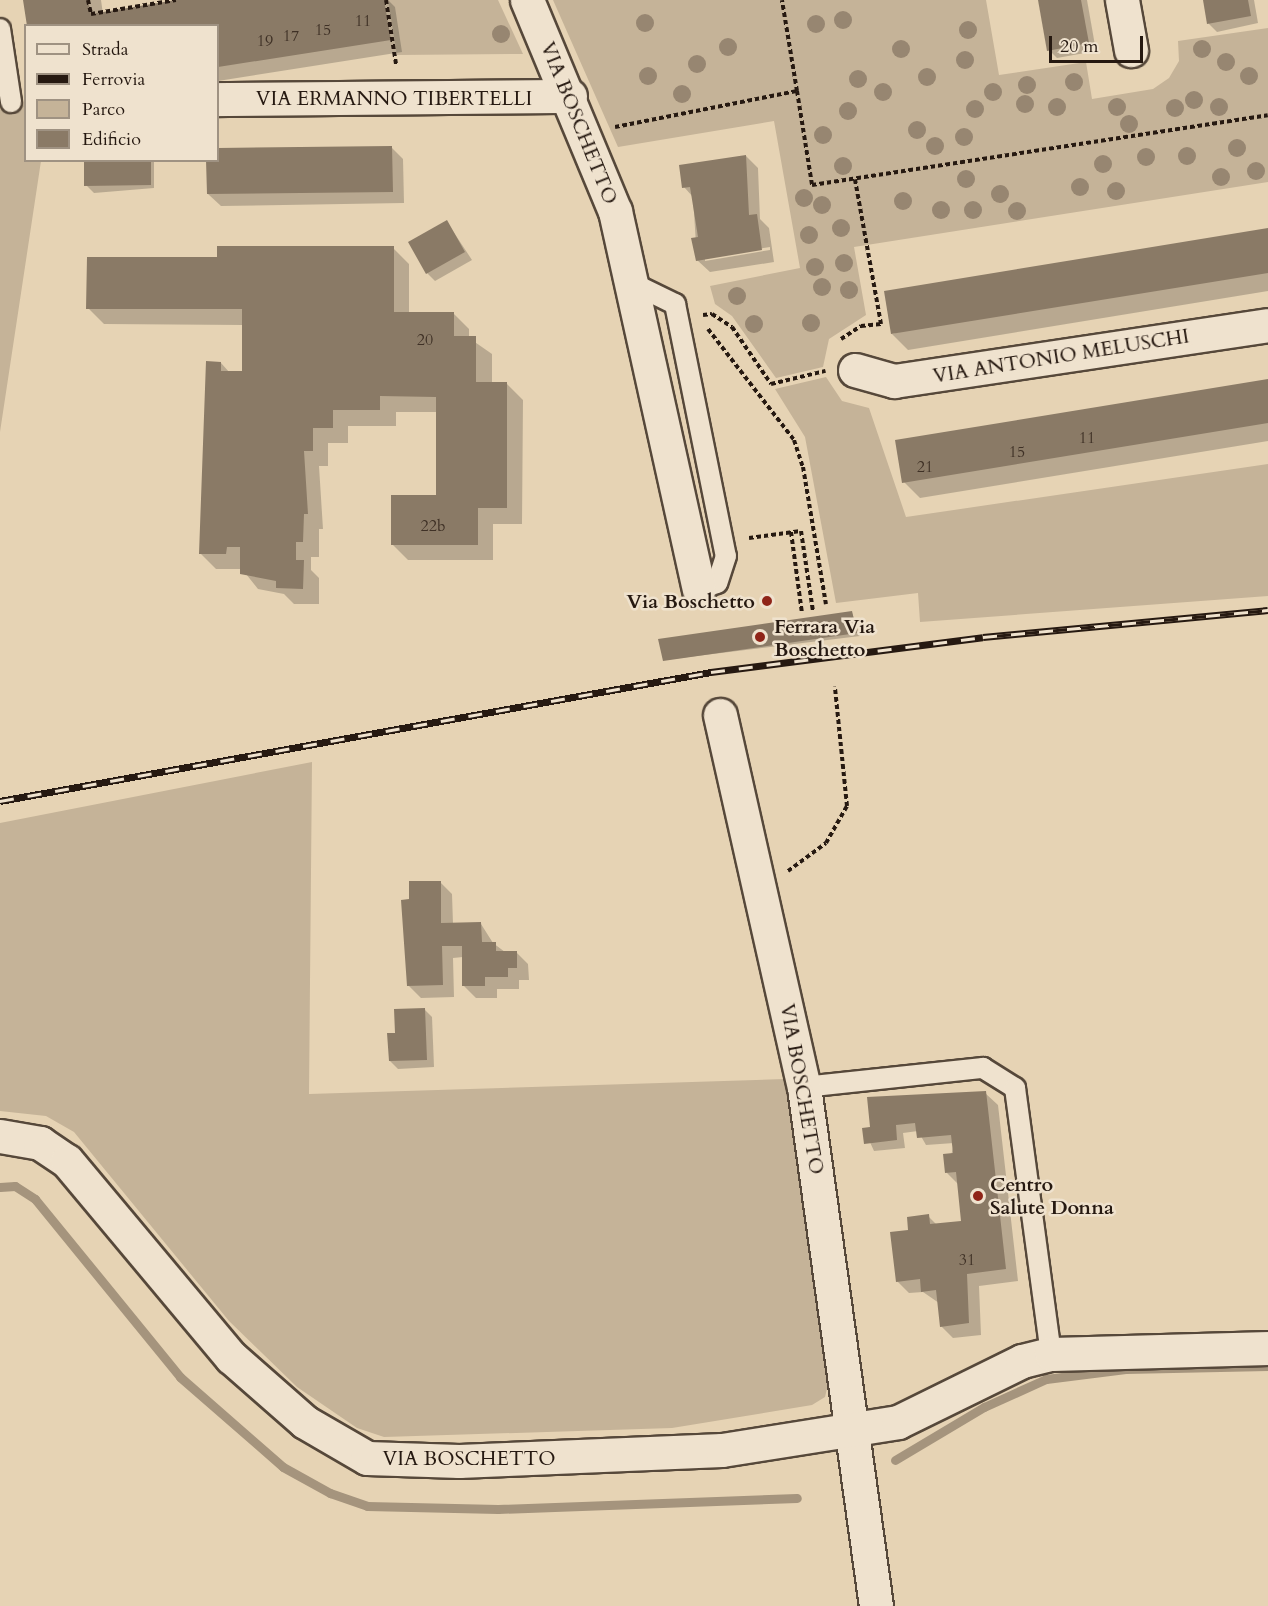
<!DOCTYPE html>
<style>
body{margin:0}
#map{position:relative;width:1268px;height:1606px;overflow:hidden;background:#e6d3b4;font-family:Cardo,serif}
div>[style]{position:absolute}
[style*='--x']{left:calc(var(--x)*1px);top:calc(var(--y)*1px);width:calc(var(--w)*1px);rotate:calc(var(--a)*1deg)}
.green>*{inset:0;background:#c5b398}
.shadow>*{inset:0;background:#0003}
.stream>*{height:9px;margin:-4.5px;padding:0 4.5px;transform-origin:4.5px;border-radius:4.5px;background:#a5947d}
.building>*{inset:0;background:#8a7a66}
.path>*{height:4px;margin-top:-2px;transform-origin:0;background:repeating-linear-gradient(90deg,#261911 0 4.5px,transparent 0 7.5px)}
.roads{filter:drop-shadow(2px 0 #56483a) drop-shadow(-2px 0 #56483a) drop-shadow(0 2px #56483a) drop-shadow(0 -2px #56483a)}
.lane>*{height:20px;margin:-10px;padding:0 10px;transform-origin:10px;border-radius:10px;background:#efe2ce}
.street>*{height:33px;margin:-16.5px;padding:0 16.5px;transform-origin:16.5px;border-radius:16.5px;background:#efe2ce}
.rail>*{height:7px;margin-top:-3.5px;transform-origin:0;background:repeating-linear-gradient(90deg,#efe2ce 0 14px,#261911 0 28px);box-sizing:border-box;border-block:2px solid #261911}
.trees>*{width:18px;height:18px;margin:-9px;border-radius:50%;background:#978671}
.dots>*{width:16px;height:16px;translate:-50% -50%;box-sizing:border-box;border:3px solid #efe2ce;border-radius:50%}
span{translate:-50% -50%;white-space:nowrap;text-align:center;line-height:1.15;-webkit-text-stroke:5px #efe2ce;paint-order:stroke}
.number-label{font-size:16px;color:#3f3126}
.number-label span{-webkit-text-stroke-width:0}
.street-label{font-size:20px;color:#261911}
.poi-label{font-size:20px;color:#261911;font-weight:700}
.right{translate:-100% -50%;text-align:right}
.left{translate:0 -50%;text-align:left}
.legend{position:absolute;left:24px;top:24px;width:195px;height:138px;box-sizing:border-box;background:#efe2ce;border:2px solid #9f9282;margin:0;padding:8px 10px;list-style:none;font-size:18px;color:#261911}
.legend li{display:flex;align-items:center;gap:12px;height:30px}
.legend b{width:30px;border:2px solid #9f9282}
.scale{position:absolute;left:1049px;top:36px;width:94px;height:27px;box-sizing:border-box;border:3px solid #261911;border-top:0;padding-left:8px;font-size:18px;line-height:21px;white-space:nowrap;color:#261911;-webkit-text-stroke:4px #efe2ce;paint-order:stroke}
</style>
<div id="map">
<div class="green">
<div style="clip-path:polygon(388px 0,498px 0,523px 54px,397px 55px)"></div>
<div style="clip-path:polygon(553px 0,986px 0,999px 75px,1086px 62px,1092px 99px,1153px 89px,1169px 78px,1179px 61px,1178px 41px,1268px 28px,1268px 182px,854px 247px,866px 315px,829px 339px,823px 367px,776px 378px,732px 316px,715px 304px,710px 286px,800px 268px,774px 121px,618px 147px)"></div>
<div style="clip-path:polygon(25px 105px,26px 160px,41px 161px,0 432px,0 110px)"></div>
<div style="clip-path:polygon(826px 377px,842px 401px,869px 408px,906px 517px,1268px 464px,1268px 596px,920px 622px,918px 593px,836px 603px,805px 437px,775px 389px)"></div>
<div style="clip-path:polygon(312px 762px,309px 1094px,785px 1079px,798px 1134px,830px 1376px,825px 1397px,812px 1405px,672px 1428px,384px 1437px,357px 1428px,297px 1387px,229px 1321px,74px 1132px,46px 1116px,0 1111px,0 823px)"></div>
</div>
<div class="shadow">
<div style="clip-path:polygon(25px 0,101px 0,103px 14px,185px 0,388px 0,395px 7px,402px 52px,218px 81px,218px 26px,29px 26px)"></div>
<div style="clip-path:polygon(1039px 0,1087px 0,1096px 51px,1057px 58px,1049px 50px)"></div>
<div style="clip-path:polygon(1204px 0,1254px 0,1258px 23px,1217px 32px,1209px 24px)"></div>
<div style="clip-path:polygon(391px 147px,403px 159px,404px 203px,221px 206px,208px 194px,218px 150px)"></div>
<div style="clip-path:polygon(evenodd,746px 156px,758px 168px,760px 219px,769px 228px,774px 262px,710px 272px,697px 260px,693px 197px,684px 187px,746px 156px,770px 247px,770px 250px,705px 261px,705px 258px,770px 247px)"></div>
<div style="clip-path:polygon(85px 160px,154px 160px,154px 188px,94px 193px,86px 185px)"></div>
<div style="clip-path:polygon(447px 222px,472px 260px,435px 281px,427px 273px)"></div>
<div style="clip-path:polygon(1268px 230px,1268px 291px,908px 350px,892px 334px)"></div>
<div style="clip-path:polygon(393px 248px,409px 264px,409px 313px,453px 313px,469px 329px,469px 338px,492px 354px,492px 384px,507px 384px,523px 400px,522px 524px,493px 524px,493px 560px,408px 560px,392px 544px,438px 496px,438px 412px,396px 412px,396px 426px,348px 426px,348px 443px,328px 443px,328px 466px,319px 466px,323px 529px,319px 529px,319px 557px,311px 557px,311px 570px,319px 578px,319px 604px,294px 604px,284px 594px,258px 589px,242px 569px,216px 569px,200px 553px,221px 363px,230px 373px,243px 373px,243px 325px,104px 324px,88px 308px,219px 259px)"></div>
<div style="clip-path:polygon(1268px 381px,1268px 441px,920px 498px,904px 482px)"></div>
<div style="clip-path:polygon(852px 613px,860px 636px,664px 660px)"></div>
<div style="clip-path:polygon(440px 882px,452px 894px,453px 924px,481px 924px,493px 943px,505px 952px,516px 952px,528px 964px,529px 980px,519px 980px,519px 989px,497px 989px,497px 998px,476px 998px,464px 986px,463px 957px,453px 958px,454px 997px,421px 998px,408px 985px,411px 901px)"></div>
<div style="clip-path:polygon(424px 1009px,432px 1017px,434px 1067px,398px 1069px,390px 1061px)"></div>
<div style="clip-path:polygon(985px 1093px,998px 1105px,1018px 1281px,979px 1286px,981px 1335px,953px 1338px,941px 1326px,939px 1303px,923px 1292px,909px 1293px,897px 1281px,910px 1232px,928px 1216px,937px 1225px,963px 1222px,959px 1185px,947px 1173px,954px 1143px,926px 1145px,918px 1131px,903px 1133px,905px 1148px,874px 1151px,864px 1129px)"></div>
</div>
<div class="stream">
<div style="--x:0;--y:1187;--w:15;--a:-4"></div>
<div style="--x:15;--y:1186;--w:24;--a:33"></div>
<div style="--x:35;--y:1199;--w:230;--a:50.8"></div>
<div style="--x:180;--y:1377;--w:137;--a:41.1"></div>
<div style="--x:283;--y:1467;--w:54;--a:29"></div>
<div style="--x:330;--y:1493;--w:39;--a:19"></div>
<div style="--x:367;--y:1506;--w:131;--a:1.3"></div>
<div style="--x:498;--y:1509;--w:299;--a:-2.1"></div>
<div style="--x:895;--y:1460;--w:104;--a:-30.8"></div>
<div style="--x:984;--y:1407;--w:68;--a:-24.3"></div>
<div style="--x:1046;--y:1379;--w:80;--a:-7.2"></div>
<div style="--x:1125;--y:1369;--w:143;--a:-1.2"></div>
</div>
<div class="building">
<div style="clip-path:polygon(23px 0,88px 0,91px 14px,176px 0,384px 0,391px 40px,218px 67px,218px 26px,27px 26px)"></div>
<div style="clip-path:polygon(1038px 0,1081px 0,1089px 43px,1047px 51px)"></div>
<div style="clip-path:polygon(1203px 0,1248px 0,1251px 16px,1207px 24px)"></div>
<div style="clip-path:polygon(392px 146px,393px 192px,207px 194px,206px 160px,218px 160px,218px 148px)"></div>
<div style="clip-path:polygon(746px 155px,749px 215px,757px 214px,762px 250px,696px 261px,691px 238px,698px 237px,690px 187px,682px 188px,679px 165px)"></div>
<div style="clip-path:polygon(84px 160px,151px 160px,151px 185px,84px 186px)"></div>
<div style="clip-path:polygon(447px 220px,465px 252px,426px 274px,408px 242px)"></div>
<div style="clip-path:polygon(1268px 228px,1268px 273px,891px 334px,884px 291px)"></div>
<div style="clip-path:polygon(217px 246px,394px 246px,394px 312px,454px 312px,454px 336px,476px 336px,476px 382px,507px 382px,507px 508px,478px 508px,478px 545px,391px 545px,391px 495px,436px 495px,436px 397px,380px 396px,380px 410px,333px 410px,333px 428px,313px 428px,313px 451px,304px 451px,308px 514px,304px 514px,303px 542px,296px 542px,296px 560px,304px 560px,303px 589px,276px 588px,276px 581px,240px 574px,240px 547px,227px 547px,226px 554px,199px 554px,206px 361px,221px 362px,221px 371px,242px 371px,242px 309px,86px 309px,87px 257px,217px 257px)"></div>
<div style="clip-path:polygon(1268px 379px,1268px 423px,902px 483px,895px 440px)"></div>
<div style="clip-path:polygon(852px 611px,857px 633px,663px 661px,658px 639px)"></div>
<div style="clip-path:polygon(409px 881px,441px 881px,441px 923px,481px 922px,482px 942px,496px 942px,496px 951px,517px 951px,517px 968px,508px 968px,508px 977px,485px 977px,485px 986px,462px 986px,462px 946px,442px 946px,443px 985px,407px 986px,401px 900px,409px 899px)"></div>
<div style="clip-path:polygon(425px 1008px,427px 1060px,389px 1061px,387px 1033px,395px 1033px,394px 1009px)"></div>
<div style="clip-path:polygon(986px 1091px,1006px 1269px,967px 1274px,969px 1323px,940px 1327px,936px 1290px,921px 1292px,920px 1279px,896px 1282px,890px 1232px,908px 1230px,907px 1217px,929px 1214px,930px 1224px,961px 1221px,956px 1172px,945px 1173px,943px 1154px,953px 1153px,951px 1135px,917px 1138px,915px 1123px,896px 1125px,897px 1140px,864px 1144px,862px 1128px,870px 1127px,867px 1097px)"></div>
</div>
<div class="path">
<div style="--x:88;--y:0;--w:14;--a:78"></div>
<div style="--x:91;--y:14;--w:86;--a:-9.4"></div>
<div style="--x:386;--y:0;--w:65;--a:81.1"></div>
<div style="--x:797;--y:91;--w:95;--a:80.9"></div>
<div style="--x:812;--y:185;--w:461;--a:-8.7"></div>
<div style="--x:615;--y:127;--w:186;--a:-11.2"></div>
<div style="--x:797;--y:91;--w:92;--a:-99.4"></div>
<div style="--x:703;--y:315;--w:9;--a:-6"></div>
<div style="--x:712;--y:314;--w:24;--a:33"></div>
<div style="--x:732;--y:327;--w:69;--a:55.6"></div>
<div style="--x:771;--y:384;--w:56;--a:-13.5"></div>
<div style="--x:708;--y:329;--w:140;--a:52.2"></div>
<div style="--x:794;--y:440;--w:28;--a:72"></div>
<div style="--x:803;--y:467;--w:139;--a:80.5"></div>
<div style="--x:841;--y:339;--w:24;--a:-33"></div>
<div style="--x:861;--y:326;--w:20;--a:-6"></div>
<div style="--x:881;--y:324;--w:147;--a:-100.2"></div>
<div style="--x:791;--y:532;--w:82;--a:82.3"></div>
<div style="--x:749;--y:538;--w:52;--a:-7.7"></div>
<div style="--x:801;--y:531;--w:81;--a:81.5"></div>
<div style="--x:788;--y:871;--w:47;--a:-36.4"></div>
<div style="--x:826;--y:843;--w:43;--a:-60.4"></div>
<div style="--x:847;--y:806;--w:120;--a:-95.8"></div>
</div>
<div class="roads">
<div class="lane">
<div style="--x:0;--y:29;--w:74;--a:81.4"></div>
<div style="--x:632;--y:283;--w:48;--a:26"></div>
<div style="--x:675;--y:304;--w:257;--a:78.6"></div>
<div style="--x:726;--y:556;--w:28;--a:108"></div>
<div style="--x:717;--y:583;--w:19;--a:162"></div>
<div style="--x:804;--y:1087;--w:180;--a:-6.1"></div>
<div style="--x:983;--y:1068;--w:38;--a:32"></div>
<div style="--x:1015;--y:1088;--w:268;--a:82.3"></div>
</div>
<div class="street">
<div style="--x:527;--y:0;--w:229;--a:67.4"></div>
<div style="--x:615;--y:211;--w:387;--a:77.5"></div>
<div style="--x:1122;--y:0;--w:51;--a:79.8"></div>
<div style="--x:218;--y:99;--w:352;--a:-0.5"></div>
<div style="--x:855;--y:370;--w:41;--a:15.8"></div>
<div style="--x:894;--y:381;--w:378;--a:-8.5"></div>
<div style="--x:720;--y:715;--w:381;--a:77.3"></div>
<div style="--x:804;--y:1087;--w:524;--a:82.1"></div>
<div style="--x:0;--y:1136;--w:41;--a:9.9"></div>
<div style="--x:40;--y:1143;--w:32;--a:34"></div>
<div style="--x:67;--y:1161;--w:256;--a:50.1"></div>
<div style="--x:231;--y:1357;--w:98;--a:41.3"></div>
<div style="--x:305;--y:1422;--w:72;--a:30.1"></div>
<div style="--x:367;--y:1458;--w:92;--a:1.9"></div>
<div style="--x:459;--y:1461;--w:263;--a:-2.4"></div>
<div style="--x:722;--y:1450;--w:178;--a:-9"></div>
<div style="--x:898;--y:1422;--w:138;--a:-26.2"></div>
<div style="--x:1022;--y:1361;--w:30;--a:-14"></div>
<div style="--x:1051;--y:1354;--w:217;--a:-1.6"></div>
</div>
</div>
<div class="rail">
<div style="--x:0;--y:801;--w:723;--a:-10.28"></div>
<div style="--x:711;--y:672;--w:274;--a:-7.3"></div>
<div style="--x:983;--y:637;--w:286;--a:-5.4"></div>
</div>
<div class="trees">
<div style="left:843px;top:20px"></div>
<div style="left:645px;top:23px"></div>
<div style="left:816px;top:24px"></div>
<div style="left:968px;top:30px"></div>
<div style="left:501px;top:34px"></div>
<div style="left:728px;top:47px"></div>
<div style="left:901px;top:49px"></div>
<div style="left:1202px;top:49px"></div>
<div style="left:965px;top:60px"></div>
<div style="left:1226px;top:62px"></div>
<div style="left:697px;top:64px"></div>
<div style="left:648px;top:76px"></div>
<div style="left:1249px;top:76px"></div>
<div style="left:927px;top:77px"></div>
<div style="left:858px;top:79px"></div>
<div style="left:1074px;top:82px"></div>
<div style="left:1027px;top:85px"></div>
<div style="left:883px;top:92px"></div>
<div style="left:993px;top:92px"></div>
<div style="left:682px;top:94px"></div>
<div style="left:1194px;top:100px"></div>
<div style="left:1025px;top:104px"></div>
<div style="left:1057px;top:107px"></div>
<div style="left:1117px;top:107px"></div>
<div style="left:1219px;top:107px"></div>
<div style="left:1175px;top:108px"></div>
<div style="left:975px;top:109px"></div>
<div style="left:848px;top:111px"></div>
<div style="left:1129px;top:124px"></div>
<div style="left:917px;top:130px"></div>
<div style="left:823px;top:135px"></div>
<div style="left:964px;top:137px"></div>
<div style="left:935px;top:146px"></div>
<div style="left:1237px;top:148px"></div>
<div style="left:1187px;top:156px"></div>
<div style="left:1146px;top:157px"></div>
<div style="left:1103px;top:164px"></div>
<div style="left:843px;top:166px"></div>
<div style="left:1256px;top:171px"></div>
<div style="left:1221px;top:177px"></div>
<div style="left:966px;top:179px"></div>
<div style="left:1080px;top:187px"></div>
<div style="left:1116px;top:191px"></div>
<div style="left:1000px;top:194px"></div>
<div style="left:804px;top:198px"></div>
<div style="left:903px;top:201px"></div>
<div style="left:822px;top:205px"></div>
<div style="left:941px;top:210px"></div>
<div style="left:973px;top:210px"></div>
<div style="left:1017px;top:211px"></div>
<div style="left:841px;top:228px"></div>
<div style="left:809px;top:235px"></div>
<div style="left:844px;top:263px"></div>
<div style="left:815px;top:267px"></div>
<div style="left:822px;top:287px"></div>
<div style="left:849px;top:290px"></div>
<div style="left:737px;top:296px"></div>
<div style="left:811px;top:323px"></div>
<div style="left:754px;top:324px"></div>
</div>
<div class="dots">
<div style="left:767px;top:601px;background:#8f2418"></div>
<div style="left:760px;top:637px;background:#8f2418"></div>
<div style="left:978px;top:1196px;background:#8f2418"></div>
</div>
<div class="number-label">
<span style="left:363px;top:21px">11</span>
<span style="left:323px;top:30px">15</span>
<span style="left:291px;top:36px">17</span>
<span style="left:265px;top:41px">19</span>
<span style="left:425px;top:340px">20</span>
<span style="left:1087px;top:438px">11</span>
<span style="left:1017px;top:452px">15</span>
<span style="left:925px;top:467px">21</span>
<span style="left:433px;top:526px">22b</span>
<span style="left:967px;top:1260px">31</span>
</div>
<div class="street-label">
<span style="left:394px;top:98px">VIA ERMANNO TIBERTELLI</span>
<span style="left:579px;top:123px;rotate:68deg">VIA BOSCHETTO</span>
<span style="left:1061px;top:356px;rotate:-9deg">VIA ANTONIO MELUSCHI</span>
<span style="left:802px;top:1089px;rotate:80deg">VIA BOSCHETTO</span>
<span style="left:469px;top:1458px">VIA BOSCHETTO</span>
</div>
<div class="poi-label">
<span class="right" style="left:755px;top:601px">Via Boschetto</span>
<span class="left" style="left:774px;top:638px">Ferrara Via<br>Boschetto</span>
<span class="left" style="left:990px;top:1196px">Centro<br>Salute Donna</span>
</div>
<ul class="legend">
<li><b style="height:8px;background:#efe2ce"></b>Strada</li>
<li><b style="height:8px;background:#261911"></b>Ferrovia</li>
<li><b style="height:16px;background:#c5b398"></b>Parco</li>
<li><b style="height:16px;background:#8a7a66"></b>Edificio</li>
</ul>
<div class="scale">20 m</div>
</div>
